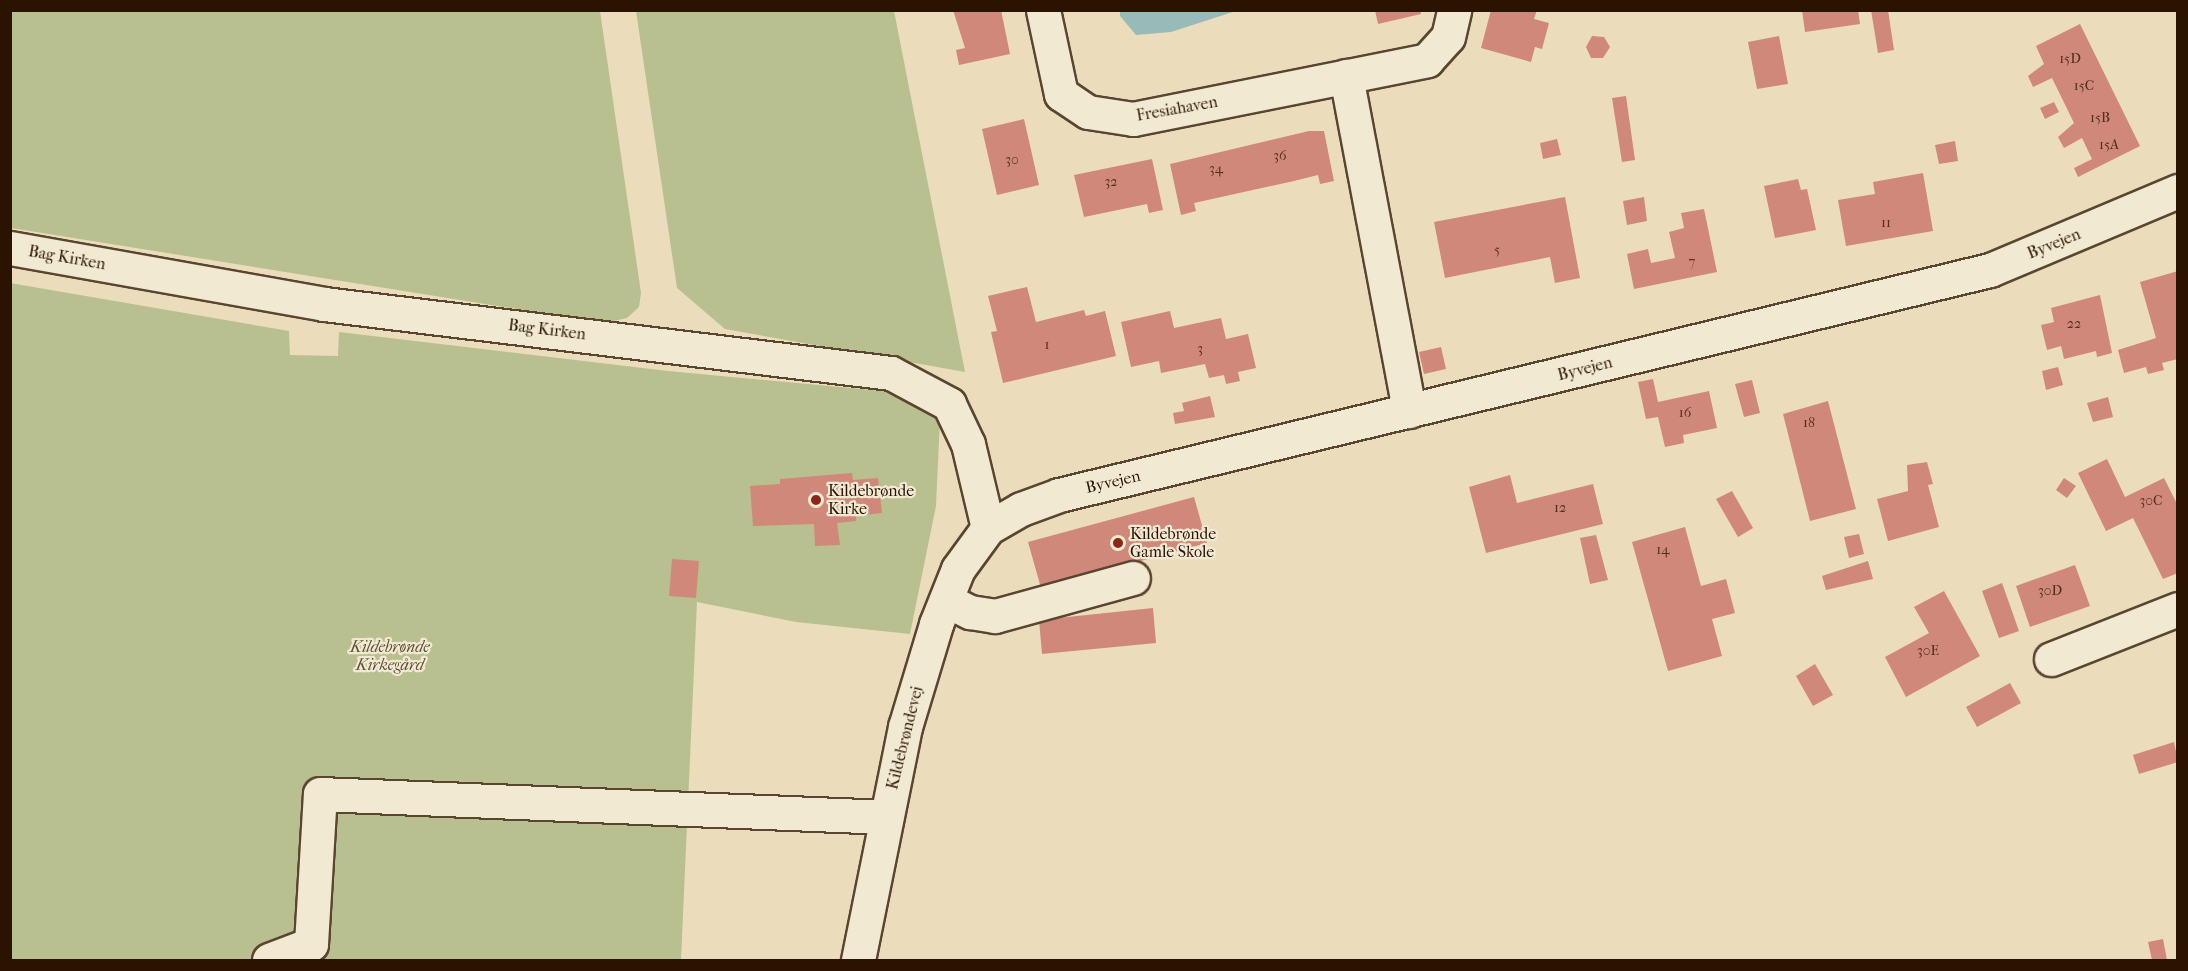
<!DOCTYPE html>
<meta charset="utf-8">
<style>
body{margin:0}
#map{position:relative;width:2188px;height:971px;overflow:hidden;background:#ebddbc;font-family:"IM FELL French Canon",serif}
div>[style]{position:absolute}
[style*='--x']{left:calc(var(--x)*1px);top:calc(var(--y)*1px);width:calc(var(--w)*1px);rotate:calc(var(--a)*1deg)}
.green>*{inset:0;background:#b8c090}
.water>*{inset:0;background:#99bbb7}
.building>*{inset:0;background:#cf887a}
.roads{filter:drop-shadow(2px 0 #5a462f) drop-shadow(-2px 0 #5a462f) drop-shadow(0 2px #5a462f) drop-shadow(0 -2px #5a462f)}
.minor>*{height:33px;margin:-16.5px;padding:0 16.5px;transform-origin:16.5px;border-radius:16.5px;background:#f2e9d3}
.dots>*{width:16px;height:16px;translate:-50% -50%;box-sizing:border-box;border:3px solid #f2e9d3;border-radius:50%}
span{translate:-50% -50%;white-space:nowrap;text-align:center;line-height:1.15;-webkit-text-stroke:4.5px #f2e9d3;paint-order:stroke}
.number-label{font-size:14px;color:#53301e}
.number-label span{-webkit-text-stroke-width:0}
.street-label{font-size:16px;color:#2a1300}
.poi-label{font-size:16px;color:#2a1300}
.left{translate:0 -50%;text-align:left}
.park-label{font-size:16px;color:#5c5032;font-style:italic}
.frame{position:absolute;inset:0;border:12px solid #2a1300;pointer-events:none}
</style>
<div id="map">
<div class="green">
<div style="clip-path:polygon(10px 11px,600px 11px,641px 293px,639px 307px,627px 318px,604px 323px,11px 228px)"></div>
<div style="clip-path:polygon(636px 11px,894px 11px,965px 372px,725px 329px,677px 288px)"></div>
<div style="clip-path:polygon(10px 283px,289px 331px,290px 355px,338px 356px,339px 332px,668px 371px,883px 391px,940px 419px,936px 506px,910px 634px,796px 622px,697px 602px,681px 960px,11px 960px)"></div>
</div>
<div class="water">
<div style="clip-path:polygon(1120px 11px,1120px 10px,1236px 11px,1171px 32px,1136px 35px,1120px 16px)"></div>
</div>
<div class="building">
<div style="clip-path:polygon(953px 10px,1001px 10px,1010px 54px,959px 65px,956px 50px,965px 48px)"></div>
<div style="clip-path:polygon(1375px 10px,1420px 10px,1421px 14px,1378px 24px)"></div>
<div style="clip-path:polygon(1491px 10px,1537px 10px,1534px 19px,1549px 23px,1542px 49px,1535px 47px,1531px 62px,1481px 48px)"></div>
<div style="clip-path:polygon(1802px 10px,1858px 10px,1860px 24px,1805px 32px)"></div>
<div style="clip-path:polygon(1871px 10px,1888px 10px,1894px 50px,1878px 53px)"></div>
<div style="clip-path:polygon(2080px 24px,2140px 146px,2078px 177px,2074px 168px,2092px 159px,2082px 138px,2064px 148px,2058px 137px,2074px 123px,2052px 78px,2033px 87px,2028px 76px,2044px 64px,2036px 46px)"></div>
<div style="clip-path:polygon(1592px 36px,1604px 37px,1610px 47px,1603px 58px,1591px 58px,1586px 47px)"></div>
<div style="clip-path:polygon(1779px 36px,1788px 84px,1757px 89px,1748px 42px)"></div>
<div style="clip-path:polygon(1626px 96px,1635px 160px,1622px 162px,1612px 98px)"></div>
<div style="clip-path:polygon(2054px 102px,2059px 112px,2045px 119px,2040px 108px)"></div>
<div style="clip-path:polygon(1024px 119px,1039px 185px,997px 195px,982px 129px)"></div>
<div style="clip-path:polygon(1309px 131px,1324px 131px,1334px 181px,1320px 184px,1318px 175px,1294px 181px,1194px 203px,1196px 211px,1181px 215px,1170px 164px)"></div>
<div style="clip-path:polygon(1557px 139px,1561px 155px,1543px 159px,1540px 143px)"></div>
<div style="clip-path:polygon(1955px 141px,1958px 161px,1939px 164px,1935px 145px)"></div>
<div style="clip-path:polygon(1152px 159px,1163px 210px,1149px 213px,1147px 204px,1084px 217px,1074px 175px)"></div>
<div style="clip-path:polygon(1923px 173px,1933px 231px,1846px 246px,1838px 200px,1875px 194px,1873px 182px)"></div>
<div style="clip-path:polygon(1798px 179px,1801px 190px,1807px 189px,1816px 230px,1775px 238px,1764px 186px)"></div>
<div style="clip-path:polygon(1565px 197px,1580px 278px,1555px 283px,1550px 257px,1445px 278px,1434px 222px)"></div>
<div style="clip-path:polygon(1644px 197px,1647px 221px,1627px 225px,1623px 201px)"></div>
<div style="clip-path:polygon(1704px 209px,1717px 272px,1634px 289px,1627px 254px,1648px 249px,1651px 263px,1675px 258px,1669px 232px,1684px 228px,1681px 213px)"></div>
<div style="clip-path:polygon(2178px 271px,2178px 359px,2162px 363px,2164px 370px,2148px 374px,2146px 367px,2124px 373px,2118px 350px,2156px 338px,2140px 282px)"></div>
<div style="clip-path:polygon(1027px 287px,1036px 322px,1084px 310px,1086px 316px,1105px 311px,1116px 356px,1003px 383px,991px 332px,997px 331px,988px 296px)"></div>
<div style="clip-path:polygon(2100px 295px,2112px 353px,2097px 357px,2096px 351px,2064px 359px,2061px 346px,2047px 350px,2041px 325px,2054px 322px,2051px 308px)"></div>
<div style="clip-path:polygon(1170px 311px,1174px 328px,1221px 318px,1226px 339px,1248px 334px,1256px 368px,1238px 372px,1240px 381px,1226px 384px,1224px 375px,1209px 378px,1205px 364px,1161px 373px,1159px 361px,1131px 367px,1121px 322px)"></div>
<div style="clip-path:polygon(1441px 347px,1446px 369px,1424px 374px,1419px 352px)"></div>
<div style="clip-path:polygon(2058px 367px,2063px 385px,2046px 390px,2042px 371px)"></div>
<div style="clip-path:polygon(1653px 379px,1658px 402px,1709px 391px,1717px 428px,1683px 435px,1684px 443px,1665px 447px,1658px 417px,1646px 419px,1638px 382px)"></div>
<div style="clip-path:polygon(1752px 380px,1760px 413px,1744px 417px,1735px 384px)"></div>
<div style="clip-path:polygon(1210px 396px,1215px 417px,1175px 424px,1173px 413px,1184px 411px,1182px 403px)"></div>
<div style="clip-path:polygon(2108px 397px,2113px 417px,2093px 422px,2087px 403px)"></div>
<div style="clip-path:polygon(1828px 401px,1856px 509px,1810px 521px,1783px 414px)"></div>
<div style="clip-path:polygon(2107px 459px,2125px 497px,2164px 478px,2178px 506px,2178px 573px,2163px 579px,2133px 518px,2106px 531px,2078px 473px)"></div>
<div style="clip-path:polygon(1927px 462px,1933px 484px,1928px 485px,1939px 527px,1888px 541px,1877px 499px,1908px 491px,1907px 465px)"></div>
<div style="clip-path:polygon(852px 473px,853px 480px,878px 478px,882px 513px,856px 516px,856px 521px,837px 523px,840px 545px,815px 546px,814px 524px,753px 526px,750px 486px,780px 484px,780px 479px)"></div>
<div style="clip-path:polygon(1510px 475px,1517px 503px,1593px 484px,1603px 524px,1486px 553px,1469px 487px)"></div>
<div style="clip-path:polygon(2064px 478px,2076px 486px,2067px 498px,2056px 490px)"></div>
<div style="clip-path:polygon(1732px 491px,1753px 528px,1738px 537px,1716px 499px)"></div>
<div style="clip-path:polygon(1194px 497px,1207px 543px,1041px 588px,1028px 542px)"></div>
<div style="clip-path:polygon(1685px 527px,1701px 586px,1726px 579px,1735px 613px,1712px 619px,1722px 656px,1668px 671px,1632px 542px)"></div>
<div style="clip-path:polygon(1859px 534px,1864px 554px,1849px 558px,1844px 537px)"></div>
<div style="clip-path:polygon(1596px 535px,1608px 580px,1590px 584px,1580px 538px)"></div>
<div style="clip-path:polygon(672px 559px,699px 561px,696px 598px,669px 596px)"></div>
<div style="clip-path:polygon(1868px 561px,1873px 579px,1826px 590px,1822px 576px)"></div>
<div style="clip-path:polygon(2075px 565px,2090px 606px,2030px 627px,2016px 586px)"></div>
<div style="clip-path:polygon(2002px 583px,2019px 631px,1999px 638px,1982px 591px)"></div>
<div style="clip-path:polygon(1944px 591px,1980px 656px,1906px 697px,1885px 657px,1929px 633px,1914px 607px)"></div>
<div style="clip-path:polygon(1153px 608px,1156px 643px,1042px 654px,1039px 620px)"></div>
<div style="clip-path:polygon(1815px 664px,1833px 695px,1813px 706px,1796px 676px)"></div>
<div style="clip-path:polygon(2010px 683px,2021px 703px,1977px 727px,1966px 707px)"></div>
<div style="clip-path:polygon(2174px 742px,2178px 762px,2139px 774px,2133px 755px)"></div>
<div style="clip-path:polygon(2163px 939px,2167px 960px,2152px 960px,2148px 942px)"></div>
</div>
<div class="roads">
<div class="minor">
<div style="--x:1043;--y:10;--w:86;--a:77.9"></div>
<div style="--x:1061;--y:94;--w:32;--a:34"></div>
<div style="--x:1088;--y:112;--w:46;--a:8.8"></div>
<div style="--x:1133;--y:119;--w:300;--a:-11.3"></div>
<div style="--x:1427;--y:60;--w:31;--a:-48"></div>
<div style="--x:1448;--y:37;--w:28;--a:-77"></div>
<div style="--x:1346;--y:76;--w:341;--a:79.3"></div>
<div style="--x:10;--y:248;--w:319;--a:10.1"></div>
<div style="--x:324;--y:304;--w:571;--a:6.94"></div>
<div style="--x:891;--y:373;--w:66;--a:28.1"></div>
<div style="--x:949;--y:404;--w:44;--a:64.6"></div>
<div style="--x:968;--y:444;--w:86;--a:76.6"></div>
<div style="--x:946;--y:600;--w:27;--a:27"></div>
<div style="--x:970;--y:612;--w:25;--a:9"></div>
<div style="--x:995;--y:616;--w:143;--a:-15.4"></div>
<div style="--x:2051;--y:659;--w:136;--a:-21.5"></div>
<div style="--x:269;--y:960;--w:45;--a:-20.9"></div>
<div style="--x:311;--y:944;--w:150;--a:-86.6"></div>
<div style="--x:320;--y:794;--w:567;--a:2.32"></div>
<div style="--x:858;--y:960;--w:238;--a:-78.6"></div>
<div style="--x:905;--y:727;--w:108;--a:-73.2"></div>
<div style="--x:936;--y:624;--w:59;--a:-68.2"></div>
<div style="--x:958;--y:569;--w:51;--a:-53.8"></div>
<div style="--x:988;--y:528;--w:38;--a:-30"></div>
<div style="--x:1021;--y:509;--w:40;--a:-20.2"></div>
<div style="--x:1059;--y:495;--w:958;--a:-13.59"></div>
<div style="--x:1990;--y:270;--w:204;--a:-22.8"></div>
</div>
</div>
<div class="dots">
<div style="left:816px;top:500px;background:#8f2418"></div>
<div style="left:1118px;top:543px;background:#8f2418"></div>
</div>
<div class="number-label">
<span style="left:2070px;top:59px">15D</span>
<span style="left:2084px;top:86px">15C</span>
<span style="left:2100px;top:118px">15B</span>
<span style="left:2109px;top:145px">15A</span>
<span style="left:1280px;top:156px">36</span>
<span style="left:1012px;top:160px">30</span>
<span style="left:1216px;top:169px">34</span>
<span style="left:1111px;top:182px">32</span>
<span style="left:1886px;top:223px">11</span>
<span style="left:1497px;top:250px">5</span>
<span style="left:1692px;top:262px">7</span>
<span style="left:2074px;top:324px">22</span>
<span style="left:1047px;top:345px">1</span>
<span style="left:1200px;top:349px">3</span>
<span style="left:1685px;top:413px">16</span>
<span style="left:1809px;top:423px">18</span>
<span style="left:2151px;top:501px">30C</span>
<span style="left:1560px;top:508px">12</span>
<span style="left:1663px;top:550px">14</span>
<span style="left:2050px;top:591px">30D</span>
<span style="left:1928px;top:651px">30E</span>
</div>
<div class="street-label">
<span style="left:1177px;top:109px;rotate:-10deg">Fresiahaven</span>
<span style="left:2054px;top:244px;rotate:-22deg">Byvejen</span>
<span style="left:67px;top:258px;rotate:10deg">Bag Kirken</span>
<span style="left:547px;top:330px;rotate:7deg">Bag Kirken</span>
<span style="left:1585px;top:369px;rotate:-14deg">Byvejen</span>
<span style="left:1113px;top:482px;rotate:-13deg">Byvejen</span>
<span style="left:905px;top:738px;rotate:-76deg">Kildebrøndevej</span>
</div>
<div class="poi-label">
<span class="left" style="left:828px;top:500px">Kildebrønde<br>Kirke</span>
<span class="left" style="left:1130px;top:543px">Kildebrønde<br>Gamle Skole</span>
</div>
<div class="park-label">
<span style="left:390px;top:656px">Kildebrønde<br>Kirkegård</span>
</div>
<div class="frame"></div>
</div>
